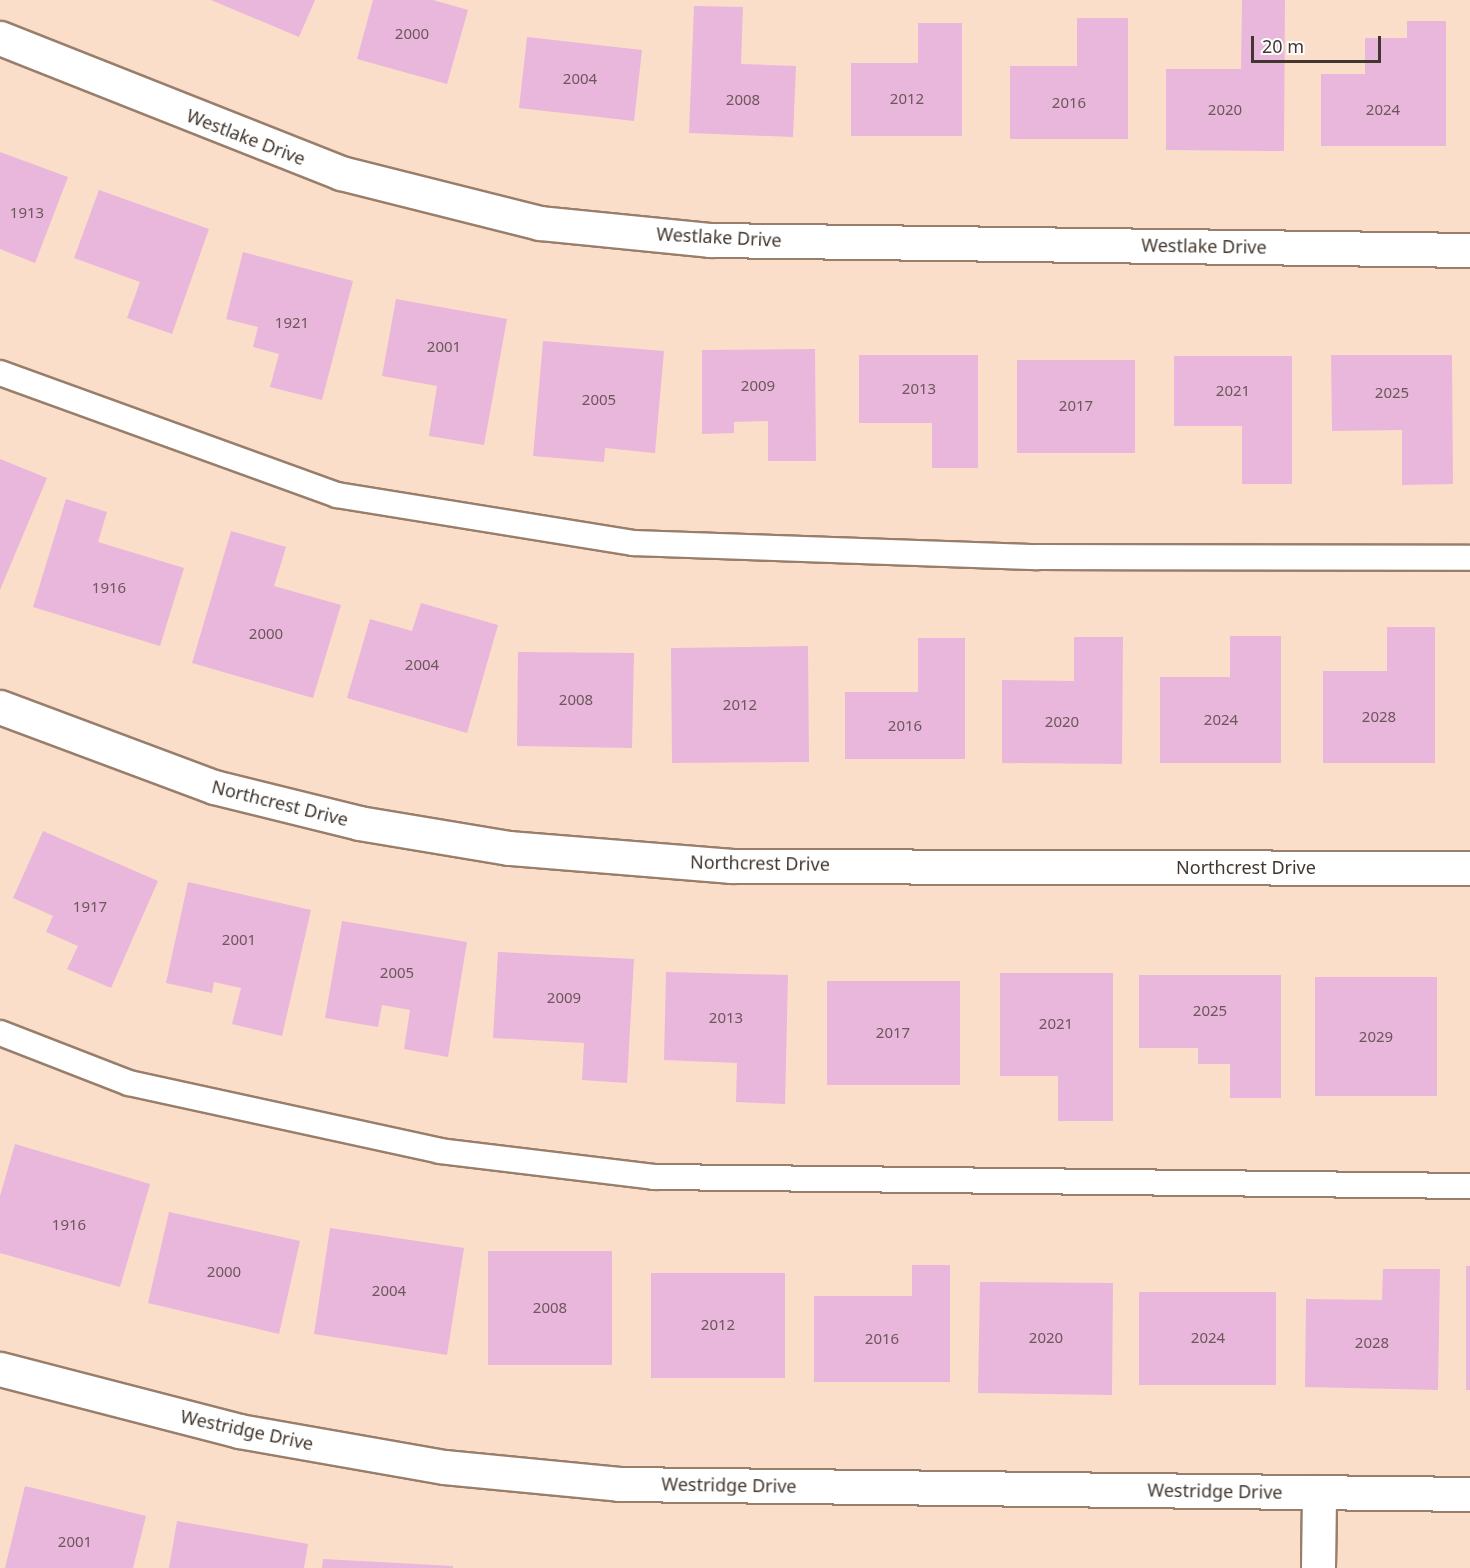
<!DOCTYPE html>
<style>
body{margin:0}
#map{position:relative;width:1470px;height:1568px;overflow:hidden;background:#fbdec9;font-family:"Noto Sans",sans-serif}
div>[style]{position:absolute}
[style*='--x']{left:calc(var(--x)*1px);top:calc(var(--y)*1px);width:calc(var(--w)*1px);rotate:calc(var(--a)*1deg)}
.building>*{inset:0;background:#e8b7db}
.roads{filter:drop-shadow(2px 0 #987e6b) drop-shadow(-2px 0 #987e6b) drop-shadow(0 2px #987e6b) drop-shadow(0 -2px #987e6b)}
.lane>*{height:24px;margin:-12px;padding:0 12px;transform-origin:12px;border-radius:12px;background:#fff}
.street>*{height:33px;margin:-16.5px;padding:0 16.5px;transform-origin:16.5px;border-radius:16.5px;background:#fff}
span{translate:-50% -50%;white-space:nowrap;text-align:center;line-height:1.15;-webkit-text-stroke:5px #fff;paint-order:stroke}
.number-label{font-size:15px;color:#6c575a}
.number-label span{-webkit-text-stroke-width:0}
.street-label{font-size:18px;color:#42372f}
.scale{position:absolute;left:1251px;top:36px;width:130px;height:27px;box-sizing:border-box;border:3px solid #42372f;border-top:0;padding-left:8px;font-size:18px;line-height:21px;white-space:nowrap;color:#42372f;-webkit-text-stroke:4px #fff;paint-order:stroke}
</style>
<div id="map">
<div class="building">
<div style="clip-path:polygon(211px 0,315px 0,299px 37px)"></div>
<div style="clip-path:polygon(373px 0,433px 0,468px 10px,447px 84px,357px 59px)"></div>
<div style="clip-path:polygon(1242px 0,1285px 0,1284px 151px,1166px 150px,1166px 69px,1241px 69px)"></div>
<div style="clip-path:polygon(694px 6px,743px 7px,741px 64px,796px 66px,793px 137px,689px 133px)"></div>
<div style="clip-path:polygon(1077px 18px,1128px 18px,1128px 139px,1010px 139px,1010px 66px,1077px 66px)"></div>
<div style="clip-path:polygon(1407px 21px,1446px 21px,1446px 146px,1321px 146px,1321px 74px,1365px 74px,1365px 38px,1407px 38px)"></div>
<div style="clip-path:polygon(918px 23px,962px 23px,962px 136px,851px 136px,851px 63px,918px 63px)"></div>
<div style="clip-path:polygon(527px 37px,642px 50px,634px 121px,519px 108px)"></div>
<div style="clip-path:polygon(0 152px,68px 177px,35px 263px,0 249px)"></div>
<div style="clip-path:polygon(99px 190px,209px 229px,172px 334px,127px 318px,140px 282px,74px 258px)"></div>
<div style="clip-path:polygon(243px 252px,353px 281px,322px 400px,270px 387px,279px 354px,253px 347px,258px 327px,226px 319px)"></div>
<div style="clip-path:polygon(396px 299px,507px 319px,484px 445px,429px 436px,437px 386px,382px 376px)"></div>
<div style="clip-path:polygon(543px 341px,664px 351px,655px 453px,605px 448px,604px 462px,533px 456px)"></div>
<div style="clip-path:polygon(815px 349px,816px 461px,768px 461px,768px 421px,734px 422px,734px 433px,702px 434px,702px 350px)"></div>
<div style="clip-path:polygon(859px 355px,978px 355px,978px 468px,932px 468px,932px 423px,859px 423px)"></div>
<div style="clip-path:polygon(1331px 355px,1452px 355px,1453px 484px,1402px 485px,1402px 430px,1332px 431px)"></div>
<div style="clip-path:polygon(1174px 356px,1292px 356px,1292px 484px,1242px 484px,1242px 426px,1174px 426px)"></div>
<div style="clip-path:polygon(1017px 360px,1135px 360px,1135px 453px,1017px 453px)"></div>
<div style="clip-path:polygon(0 459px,47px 478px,0 590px)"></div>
<div style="clip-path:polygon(66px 499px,107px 512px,98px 542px,184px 568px,160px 646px,33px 607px)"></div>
<div style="clip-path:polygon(231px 531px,286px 547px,274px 586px,341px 605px,313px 698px,192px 663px)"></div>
<div style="clip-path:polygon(421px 603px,498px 625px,467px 733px,347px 698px,370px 619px,412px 631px)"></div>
<div style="clip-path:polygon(1387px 627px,1435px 627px,1435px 763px,1323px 763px,1323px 671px,1387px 671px)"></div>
<div style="clip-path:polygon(1230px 636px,1281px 636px,1281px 763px,1160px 763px,1160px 677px,1230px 677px)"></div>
<div style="clip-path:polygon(1074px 637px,1123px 637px,1122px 764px,1002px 763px,1002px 680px,1074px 681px)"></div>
<div style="clip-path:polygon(918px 638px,965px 638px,965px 759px,845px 759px,845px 692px,918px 692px)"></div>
<div style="clip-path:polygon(808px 646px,809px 762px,672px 763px,671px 648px)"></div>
<div style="clip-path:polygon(518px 652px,634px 653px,632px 748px,517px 746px)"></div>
<div style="clip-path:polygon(43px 831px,158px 881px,111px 988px,67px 969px,78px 946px,46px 932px,53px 916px,13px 898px)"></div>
<div style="clip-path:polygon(188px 882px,311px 910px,282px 1036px,232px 1024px,241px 988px,214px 982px,212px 993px,166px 983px)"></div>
<div style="clip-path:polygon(342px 921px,467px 942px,448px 1057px,404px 1049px,410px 1010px,382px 1005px,378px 1027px,325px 1018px)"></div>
<div style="clip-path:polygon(498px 952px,634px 959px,627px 1083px,582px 1080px,584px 1043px,493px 1038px)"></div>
<div style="clip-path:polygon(666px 972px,788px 975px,785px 1104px,736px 1102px,737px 1063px,664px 1060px)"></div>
<div style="clip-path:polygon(1000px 973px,1113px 973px,1113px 1121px,1058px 1121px,1058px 1076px,1000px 1076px)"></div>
<div style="clip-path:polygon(1139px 975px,1281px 975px,1281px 1098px,1230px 1098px,1230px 1064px,1198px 1064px,1198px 1048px,1139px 1048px)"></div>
<div style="clip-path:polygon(1315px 977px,1437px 977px,1437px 1096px,1315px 1096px)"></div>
<div style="clip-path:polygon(827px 981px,960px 981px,960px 1085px,827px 1085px)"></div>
<div style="clip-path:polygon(15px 1144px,150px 1184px,120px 1287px,0 1253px,0 1196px)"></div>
<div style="clip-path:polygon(169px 1212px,300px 1241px,279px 1334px,148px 1303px)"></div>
<div style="clip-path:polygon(330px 1228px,464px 1248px,447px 1355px,314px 1334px)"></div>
<div style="clip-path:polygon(488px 1251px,612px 1251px,612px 1365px,488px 1365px)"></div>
<div style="clip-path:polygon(912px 1265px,950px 1265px,950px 1382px,814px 1382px,814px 1296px,912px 1296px)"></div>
<div style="clip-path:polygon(1466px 1266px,1470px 1266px,1470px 1390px,1466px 1390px)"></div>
<div style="clip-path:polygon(1383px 1269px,1440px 1269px,1438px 1390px,1305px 1387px,1306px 1299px,1382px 1300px)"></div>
<div style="clip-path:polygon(651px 1273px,785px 1273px,785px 1378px,651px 1378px)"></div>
<div style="clip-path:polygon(980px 1282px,1113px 1283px,1112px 1395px,978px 1393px)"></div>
<div style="clip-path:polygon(1139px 1292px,1276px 1292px,1276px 1385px,1139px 1385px)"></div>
<div style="clip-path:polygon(25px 1486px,146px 1516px,133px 1568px,5px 1568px)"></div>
<div style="clip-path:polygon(177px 1521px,308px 1544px,304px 1568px,169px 1568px)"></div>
<div style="clip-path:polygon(323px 1559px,453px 1566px,453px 1568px,322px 1568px)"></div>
</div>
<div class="roads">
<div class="lane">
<div style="--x:0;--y:373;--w:358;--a:19.9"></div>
<div style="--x:337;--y:495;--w:300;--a:9.2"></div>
<div style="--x:633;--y:543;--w:405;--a:2"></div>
<div style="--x:1038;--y:557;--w:432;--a:0.1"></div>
<div style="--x:0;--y:1033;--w:138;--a:21.2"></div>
<div style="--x:129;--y:1083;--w:318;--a:12.3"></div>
<div style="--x:440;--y:1151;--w:216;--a:6.9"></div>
<div style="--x:654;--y:1177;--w:816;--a:0.63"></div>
</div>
<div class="street">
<div style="--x:0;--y:38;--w:367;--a:21.6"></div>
<div style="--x:341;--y:173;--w:205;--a:14.1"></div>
<div style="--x:540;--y:223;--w:171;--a:5.7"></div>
<div style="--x:710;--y:240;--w:760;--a:0.75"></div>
<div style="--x:0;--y:707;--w:228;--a:20.5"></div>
<div style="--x:214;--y:787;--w:149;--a:13.9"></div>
<div style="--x:359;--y:823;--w:152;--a:9.5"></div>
<div style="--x:509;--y:848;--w:223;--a:4.6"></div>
<div style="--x:731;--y:866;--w:739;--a:0.16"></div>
<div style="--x:0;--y:1369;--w:247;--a:14.5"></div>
<div style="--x:239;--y:1431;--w:208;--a:10"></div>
<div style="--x:444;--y:1467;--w:176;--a:5.5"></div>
<div style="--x:619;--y:1484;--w:851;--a:0.67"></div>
<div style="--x:1318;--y:1568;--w:76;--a:-89.2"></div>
</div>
</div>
<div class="number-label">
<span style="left:412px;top:34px">2000</span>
<span style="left:580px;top:79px">2004</span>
<span style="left:907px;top:99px">2012</span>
<span style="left:743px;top:100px">2008</span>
<span style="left:1069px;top:103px">2016</span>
<span style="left:1225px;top:110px">2020</span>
<span style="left:1383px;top:110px">2024</span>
<span style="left:27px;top:213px">1913</span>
<span style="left:292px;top:323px">1921</span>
<span style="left:444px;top:347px">2001</span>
<span style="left:758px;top:386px">2009</span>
<span style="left:919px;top:389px">2013</span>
<span style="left:1233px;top:391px">2021</span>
<span style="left:1392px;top:393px">2025</span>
<span style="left:599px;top:400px">2005</span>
<span style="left:1076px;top:406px">2017</span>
<span style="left:109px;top:588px">1916</span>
<span style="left:266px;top:634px">2000</span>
<span style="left:422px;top:665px">2004</span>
<span style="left:576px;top:700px">2008</span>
<span style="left:740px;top:705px">2012</span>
<span style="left:1379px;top:717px">2028</span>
<span style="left:1221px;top:720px">2024</span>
<span style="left:1062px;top:722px">2020</span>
<span style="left:905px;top:726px">2016</span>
<span style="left:90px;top:907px">1917</span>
<span style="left:239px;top:940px">2001</span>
<span style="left:397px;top:973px">2005</span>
<span style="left:564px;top:998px">2009</span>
<span style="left:1210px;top:1011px">2025</span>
<span style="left:726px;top:1018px">2013</span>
<span style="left:1056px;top:1024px">2021</span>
<span style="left:893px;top:1033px">2017</span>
<span style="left:1376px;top:1037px">2029</span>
<span style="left:69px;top:1225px">1916</span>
<span style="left:224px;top:1272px">2000</span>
<span style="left:389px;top:1291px">2004</span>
<span style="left:550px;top:1308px">2008</span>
<span style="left:718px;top:1325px">2012</span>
<span style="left:1046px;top:1338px">2020</span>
<span style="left:1208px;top:1338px">2024</span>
<span style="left:882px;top:1339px">2016</span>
<span style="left:1372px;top:1343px">2028</span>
<span style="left:75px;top:1542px">2001</span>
</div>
<div class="street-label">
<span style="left:246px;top:137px;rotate:21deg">Westlake Drive</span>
<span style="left:719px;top:237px;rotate:3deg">Westlake Drive</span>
<span style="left:1204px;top:246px;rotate:1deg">Westlake Drive</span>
<span style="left:280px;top:803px;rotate:14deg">Northcrest Drive</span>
<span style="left:760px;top:863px;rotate:1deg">Northcrest Drive</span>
<span style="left:1246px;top:867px">Northcrest Drive</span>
<span style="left:247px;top:1430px;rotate:12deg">Westridge Drive</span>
<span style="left:729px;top:1485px;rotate:1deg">Westridge Drive</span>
<span style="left:1215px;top:1491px;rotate:1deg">Westridge Drive</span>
</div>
<div class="scale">20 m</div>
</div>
